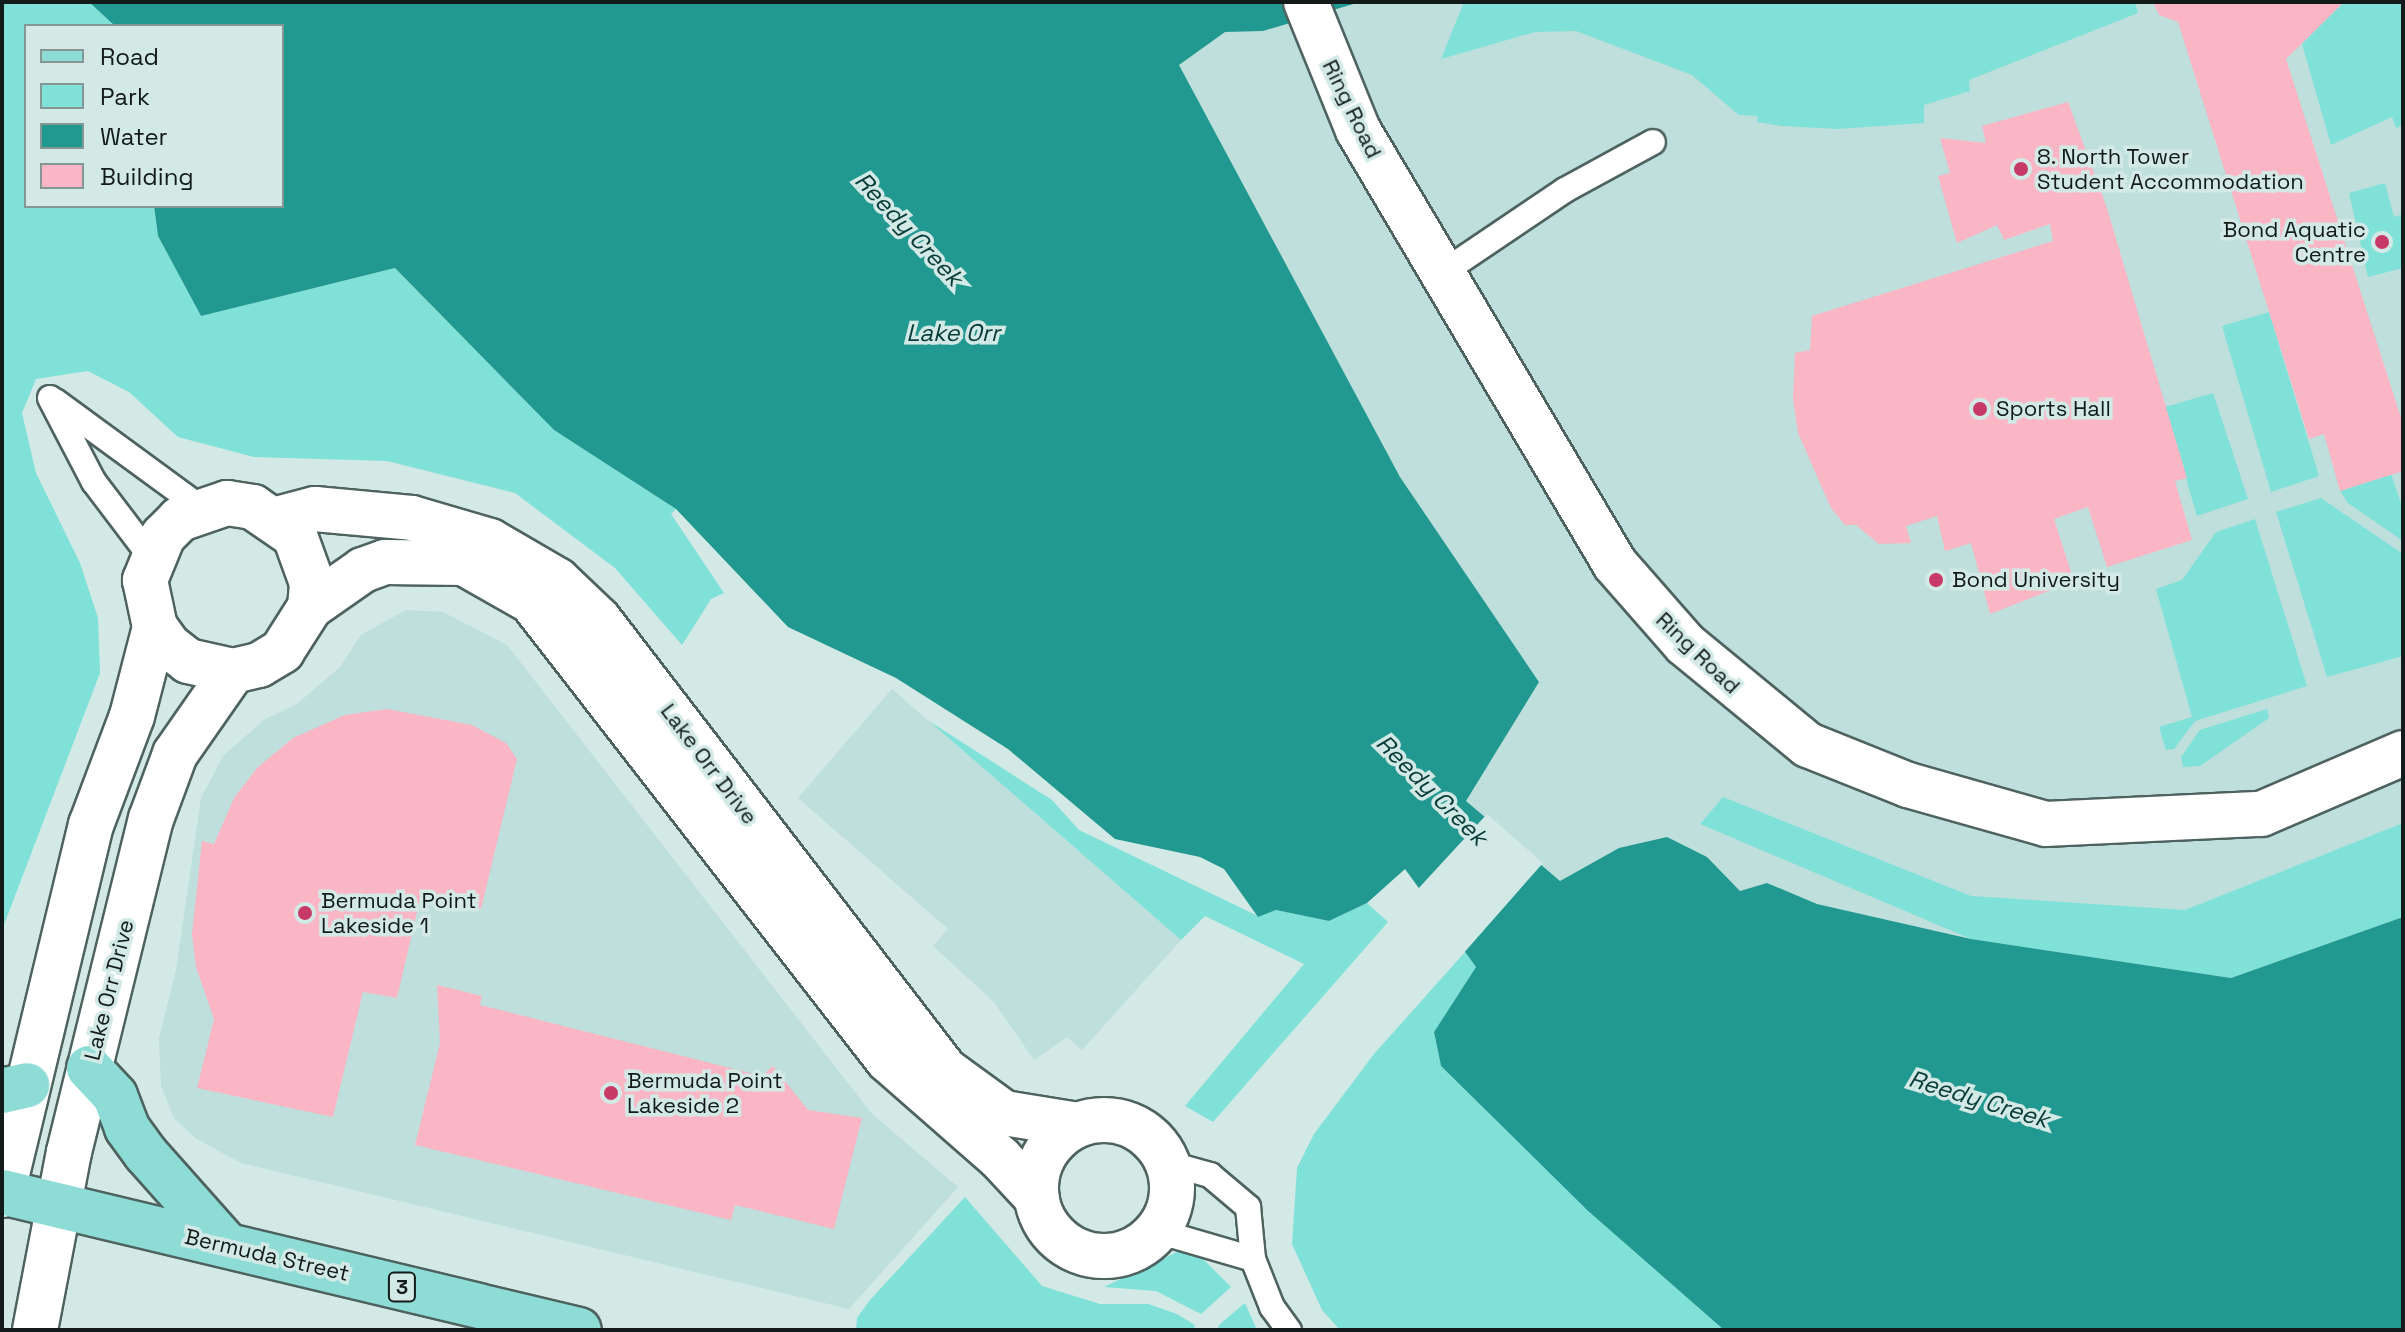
<!DOCTYPE html>
<style>
body{margin:0}
#map{position:relative;width:2405px;height:1332px;overflow:hidden;background:#d2e9e6;font-family:"Space Grotesk",sans-serif}
div>[style]{position:absolute}
[style*='--x']{left:calc(var(--x)*1px);top:calc(var(--y)*1px);width:calc(var(--w)*1px);rotate:calc(var(--a)*1deg)}
.built>*{inset:0;background:#bedfdb}
.green>*{inset:0;background:#80e1d8}
.water>*{inset:0;background:#229990}
.pier>*{inset:0;background:#d2e9e6}
.building>*{inset:0;background:#fab6c4}
.roads{filter:drop-shadow(2px 0 #4e6360) drop-shadow(-2px 0 #4e6360) drop-shadow(0 2px #4e6360) drop-shadow(0 -2px #4e6360)}
.service>*{height:24px;margin:-12px;padding:0 12px;transform-origin:12px;border-radius:12px;background:#fff}
.minor>*{height:44px;margin:-22px;padding:0 22px;transform-origin:22px;border-radius:22px;background:#fff}
.minor>.ring{margin:-22px;padding:0;box-sizing:content-box;background:none;border:44px solid #fff;border-radius:50%}
.primary>*{height:44px;margin:-22px;padding:0 22px;transform-origin:22px;border-radius:22px;background:#8edcd6}
.dots>*{width:22px;height:22px;translate:-50% -50%;box-sizing:border-box;border:4px solid #d2e9e6;border-radius:50%}
span{translate:-50% -50%;white-space:nowrap;text-align:center;line-height:1.15;-webkit-text-stroke:7px #d2e9e6;paint-order:stroke}
.shield-label span{padding:2px 6px;background:#d2e9e6;border:2px solid;border-radius:6px;-webkit-text-stroke-width:0}
.shield-label{font-size:20px;color:#121b1a;font-weight:700}
.street-label{font-size:22px;color:#121b1a}
.poi-label{font-size:22px;color:#121b1a}
.left{translate:0 -50%;text-align:left}
.right{translate:-100% -50%;text-align:right}
.water-label{font-size:24px;color:#083c39;font-style:italic}
.frame{position:absolute;inset:0;border:4px solid #121b1a;pointer-events:none}
.legend{position:absolute;left:24px;top:24px;width:260px;height:184px;box-sizing:border-box;background:#d2e9e6;border:2px solid #859794;margin:0;padding:10px 14px;list-style:none;font-size:24px;color:#121b1a}
.legend li{display:flex;align-items:center;gap:16px;height:40px}
.legend b{width:40px;border:2px solid #859794}
</style>
<div id="map">
<div class="built">
<div style="clip-path:polygon(1153px 2px,2403px 2px,2403px 917px,2231px 978px,1971px 939px,1817px 904px,1767px 883px,1740px 891px,1707px 857px,1619px 848px,1560px 881px,1465px 801px,1539px 682px,1400px 477px,1178px 65px)"></div>
<div style="clip-path:polygon(406px 610px,443px 612px,507px 645px,872px 1114px,958px 1187px,849px 1309px,241px 1163px,195px 1138px,174px 1118px,161px 1086px,159px 1038px,176px 970px,201px 798px,224px 755px,264px 720px,297px 704px,340px 667px,361px 635px)"></div>
<div style="clip-path:polygon(892px 689px,1181px 940px,1082px 1050px,1067px 1037px,1034px 1060px,994px 1002px,933px 946px,948px 929px,798px 798px)"></div>
</div>
<div class="green">
<div style="clip-path:polygon(2px 2px,89px 2px,115px 26px,26px 26px,26px 206px,154px 206px,158px 236px,201px 316px,395px 268px,554px 430px,676px 509px,671px 514px,724px 593px,711px 599px,682px 645px,615px 568px,515px 493px,387px 461px,254px 457px,178px 437px,129px 392px,88px 371px,36px 379px,22px 413px,36px 473px,80px 563px,98px 618px,100px 673px,2px 930px)"></div>
<div style="clip-path:polygon(1464px 2px,2135px 2px,2138px 13px,1969px 80px,1970px 91px,1924px 105px,1924px 123px,1838px 129px,1782px 126px,1757px 122px,1758px 116px,1739px 115px,1692px 75px,1576px 31px,1535px 32px,1441px 59px)"></div>
<div style="clip-path:polygon(2344px 2px,2403px 2px,2403px 125px,2396px 128px,2392px 117px,2331px 145px,2302px 44px)"></div>
<div style="clip-path:polygon(2385px 183px,2394px 217px,2403px 214px,2403px 268px,2368px 277px,2349px 193px)"></div>
<div style="clip-path:polygon(2269px 312px,2319px 476px,2271px 492px,2222px 326px)"></div>
<div style="clip-path:polygon(2213px 393px,2248px 499px,2197px 516px,2165px 407px)"></div>
<div style="clip-path:polygon(2391px 474px,2403px 510px,2403px 541px,2348px 503px,2340px 491px)"></div>
<div style="clip-path:polygon(2321px 498px,2403px 554px,2403px 656px,2327px 677px,2276px 512px)"></div>
<div style="clip-path:polygon(2255px 519px,2307px 686px,2195px 721px,2174px 749px,2166px 750px,2159px 727px,2192px 717px,2156px 589px,2182px 580px,2216px 532px)"></div>
<div style="clip-path:polygon(2267px 709px,2269px 718px,2200px 766px,2183px 767px,2181px 757px,2200px 730px)"></div>
<div style="clip-path:polygon(929px 721px,1052px 800px,1079px 830px,1258px 916px,1276px 910px,1329px 921px,1367px 903px,1388px 922px,1213px 1122px,1185px 1106px,1304px 964px,1205px 916px,1181px 940px)"></div>
<div style="clip-path:polygon(1723px 797px,1971px 896px,2185px 910px,2403px 823px,2403px 917px,2231px 978px,1971px 939px,1700px 824px)"></div>
<div style="clip-path:polygon(1465px 952px,1476px 967px,1434px 1032px,1441px 1066px,1587px 1210px,1724px 1330px,1340px 1330px,1322px 1310px,1292px 1244px,1297px 1168px,1314px 1134px,1374px 1054px)"></div>
<div style="clip-path:polygon(965px 1197px,1042px 1286px,1100px 1304px,1148px 1304px,1177px 1314px,1195px 1325px,1193px 1330px,856px 1330px,857px 1318px,870px 1300px)"></div>
<div style="clip-path:polygon(1181px 1250px,1203px 1259px,1231px 1287px,1201px 1314px,1156px 1291px,1104px 1287px)"></div>
<div style="clip-path:polygon(1245px 1303px,1257px 1330px,1217px 1330px,1220px 1324px)"></div>
</div>
<div class="water">
<div style="clip-path:polygon(89px 2px,1360px 2px,1263px 31px,1225px 32px,1179px 65px,1400px 477px,1539px 682px,1466px 801px,1560px 881px,1619px 848px,1667px 837px,1707px 857px,1740px 891px,1767px 883px,1817px 904px,1971px 939px,2231px 978px,2403px 917px,2403px 1330px,1724px 1330px,1587px 1210px,1441px 1066px,1434px 1032px,1476px 967px,1405px 869px,1367px 903px,1329px 921px,1276px 910px,1258px 917px,1224px 869px,1200px 857px,1115px 839px,1008px 749px,896px 678px,788px 627px,676px 509px,554px 430px,395px 268px,201px 316px,158px 236px,154px 206px,282px 206px,282px 26px,115px 26px)"></div>
</div>
<div class="pier">
<div style="clip-path:polygon(1487px 814px,1543px 863px,1462px 955px,1417px 890px)"></div>
</div>
<div class="building">
<div style="clip-path:polygon(2153px 2px,2344px 2px,2286px 59px,2403px 424px,2403px 471px,2340px 491px,2324px 434px,2309px 439px,2178px 22px,2159px 15px)"></div>
<div style="clip-path:polygon(2068px 102px,2106px 205px,2187px 478px,2175px 481px,2192px 540px,2107px 567px,2088px 507px,2054px 519px,2074px 581px,1990px 614px,1971px 543px,1945px 551px,1937px 516px,1906px 526px,1911px 543px,1879px 544px,1856px 525px,1845px 525px,1831px 508px,1798px 433px,1793px 399px,1795px 353px,1810px 350px,1812px 316px,2053px 241px,2050px 224px,2004px 240px,1997px 225px,1957px 243px,1938px 176px,1950px 173px,1940px 138px,1986px 143px,1982px 126px)"></div>
<div style="clip-path:polygon(387px 709px,472px 725px,506px 743px,517px 759px,481px 909px,421px 895px,397px 998px,363px 992px,333px 1117px,197px 1088px,214px 1019px,196px 967px,192px 934px,202px 841px,214px 844px,234px 798px,257px 768px,293px 738px,345px 715px)"></div>
<div style="clip-path:polygon(437px 985px,482px 996px,480px 1005px,762px 1076px,773px 1066px,808px 1110px,862px 1118px,834px 1229px,735px 1205px,731px 1220px,415px 1145px,440px 1043px)"></div>
</div>
<div class="roads">
<div class="service">
<div style="--x:1442;--y:273;--w:148;--a:-34"></div>
<div style="--x:1565;--y:190;--w:100;--a:-28.6"></div>
<div style="--x:50;--y:398;--w:95;--a:62.4"></div>
<div style="--x:94;--y:482;--w:94;--a:52.8"></div>
<div style="--x:55;--y:401;--w:181;--a:36.2"></div>
<div style="--x:1167;--y:1163;--w:45;--a:15.6"></div>
<div style="--x:1210;--y:1175;--w:50;--a:40.1"></div>
<div style="--x:1248;--y:1207;--w:52;--a:84.5"></div>
<div style="--x:1253;--y:1259;--w:52;--a:68.4"></div>
<div style="--x:1272;--y:1307;--w:29;--a:54"></div>
<div style="--x:1157;--y:1231;--w:100;--a:16.3"></div>
</div>
<div class="minor">
<div style="--x:1306;--y:2;--w:138;--a:67.9"></div>
<div style="--x:1358;--y:130;--w:504;--a:59.37"></div>
<div style="--x:1615;--y:564;--w:106;--a:48.8"></div>
<div style="--x:1685;--y:644;--w:159;--a:39.4"></div>
<div style="--x:1808;--y:745;--w:108;--a:21.8"></div>
<div style="--x:1908;--y:785;--w:143;--a:15.8"></div>
<div style="--x:2046;--y:824;--w:215;--a:-2.7"></div>
<div style="--x:2261;--y:814;--w:155;--a:-23.2"></div>
<div style="--x:277;--y:519;--w:39;--a:-15"></div>
<div style="--x:315;--y:509;--w:97;--a:5.3"></div>
<div style="--x:412;--y:518;--w:81;--a:16.4"></div>
<div style="--x:490;--y:541;--w:78;--a:30.2"></div>
<div style="--x:557;--y:580;--w:58;--a:43.6"></div>
<div style="--x:599;--y:620;--w:568;--a:52.44"></div>
<div style="--x:945;--y:1070;--w:73;--a:36.1"></div>
<div style="--x:1004;--y:1113;--w:75;--a:9.2"></div>
<div style="--x:310;--y:607;--w:24;--a:-85"></div>
<div style="--x:312;--y:583;--w:50;--a:-109.9"></div>
<div style="--x:295;--y:536;--w:51;--a:-145.4"></div>
<div style="--x:253;--y:507;--w:26;--a:-171"></div>
<div style="--x:227;--y:503;--w:50;--a:161.2"></div>
<div style="--x:180;--y:519;--w:24;--a:135"></div>
<div style="--x:163;--y:536;--w:48;--a:112.2"></div>
<div style="--x:145;--y:580;--w:48;--a:78"></div>
<div style="--x:155;--y:627;--w:24;--a:54"></div>
<div style="--x:169;--y:646;--w:24;--a:38"></div>
<div style="--x:188;--y:661;--w:46;--a:12.5"></div>
<div style="--x:233;--y:671;--w:27;--a:-13"></div>
<div style="--x:259;--y:665;--w:27;--a:-31"></div>
<div style="--x:282;--y:651;--w:52;--a:-57.5"></div>
<div style="--x:310;--y:607;--w:65;--a:-34.9"></div>
<div style="--x:363;--y:570;--w:23;--a:-20"></div>
<div style="--x:385;--y:562;--w:79;--a:0.7"></div>
<div style="--x:464;--y:563;--w:77;--a:29.6"></div>
<div style="--x:531;--y:601;--w:581;--a:52.13"></div>
<div style="--x:888;--y:1060;--w:149;--a:41.2"></div>
<div style="--x:1000;--y:1158;--w:54;--a:47.2"></div>
<div class="ring" style="left:1036px;top:1120px;width:92px;height:92px"></div>
<div style="--x:2;--y:1195;--w:381;--a:-76.5"></div>
<div style="--x:91;--y:825;--w:116;--a:-69.4"></div>
<div style="--x:132;--y:716;--w:92;--a:-75.5"></div>
<div style="--x:35;--y:1330;--w:181;--a:-79.2"></div>
<div style="--x:69;--y:1152;--w:343;--a:-76.2"></div>
<div style="--x:151;--y:819;--w:69;--a:-69.7"></div>
<div style="--x:175;--y:754;--w:101;--a:-55.1"></div>
</div>
<div class="primary">
<div style="--x:89;--y:1068;--w:38;--a:47"></div>
<div style="--x:115;--y:1096;--w:34;--a:69"></div>
<div style="--x:127;--y:1128;--w:32;--a:54"></div>
<div style="--x:146;--y:1154;--w:120;--a:48.4"></div>
<div style="--x:2;--y:1091;--w:26;--a:-13"></div>
<div style="--x:2;--y:1192;--w:593;--a:13.45"></div>
</div>
</div>
<div class="dots">
<div style="left:2021px;top:169px;background:#c73a68"></div>
<div style="left:2382px;top:242px;background:#c73a68"></div>
<div style="left:1980px;top:409px;background:#c73a68"></div>
<div style="left:1936px;top:580px;background:#c73a68"></div>
<div style="left:305px;top:913px;background:#c73a68"></div>
<div style="left:611px;top:1093px;background:#c73a68"></div>
</div>
<div class="shield-label">
<span style="left:402px;top:1287px">3</span>
</div>
<div class="street-label">
<span style="left:1352px;top:109px;rotate:64deg">Ring Road</span>
<span style="left:1698px;top:653px;rotate:44deg">Ring Road</span>
<span style="left:709px;top:764px;rotate:53deg">Lake Orr Drive</span>
<span style="left:109px;top:990px;rotate:-76deg">Lake Orr Drive</span>
<span style="left:267px;top:1255px;rotate:13deg">Bermuda Street</span>
</div>
<div class="poi-label">
<span class="left" style="left:2037px;top:169px">8. North Tower<br>Student Accommodation</span>
<span class="right" style="left:2366px;top:242px">Bond Aquatic<br>Centre</span>
<span class="left" style="left:1996px;top:409px">Sports Hall</span>
<span class="left" style="left:1952px;top:580px">Bond University</span>
<span class="left" style="left:321px;top:913px">Bermuda Point<br>Lakeside 1</span>
<span class="left" style="left:627px;top:1093px">Bermuda Point<br>Lakeside 2</span>
</div>
<div class="water-label">
<span style="left:909px;top:229px;rotate:47deg">Reedy Creek</span>
<span style="left:953px;top:333px">Lake Orr</span>
<span style="left:1432px;top:790px;rotate:45deg">Reedy Creek</span>
<span style="left:1979px;top:1099px;rotate:17deg">Reedy Creek</span>
</div>
<div class="frame"></div>
<ul class="legend">
<li><b style="height:10px;background:#8edcd6"></b>Road</li>
<li><b style="height:22px;background:#80e1d8"></b>Park</li>
<li><b style="height:22px;background:#229990"></b>Water</li>
<li><b style="height:22px;background:#fab6c4"></b>Building</li>
</ul>
</div>
